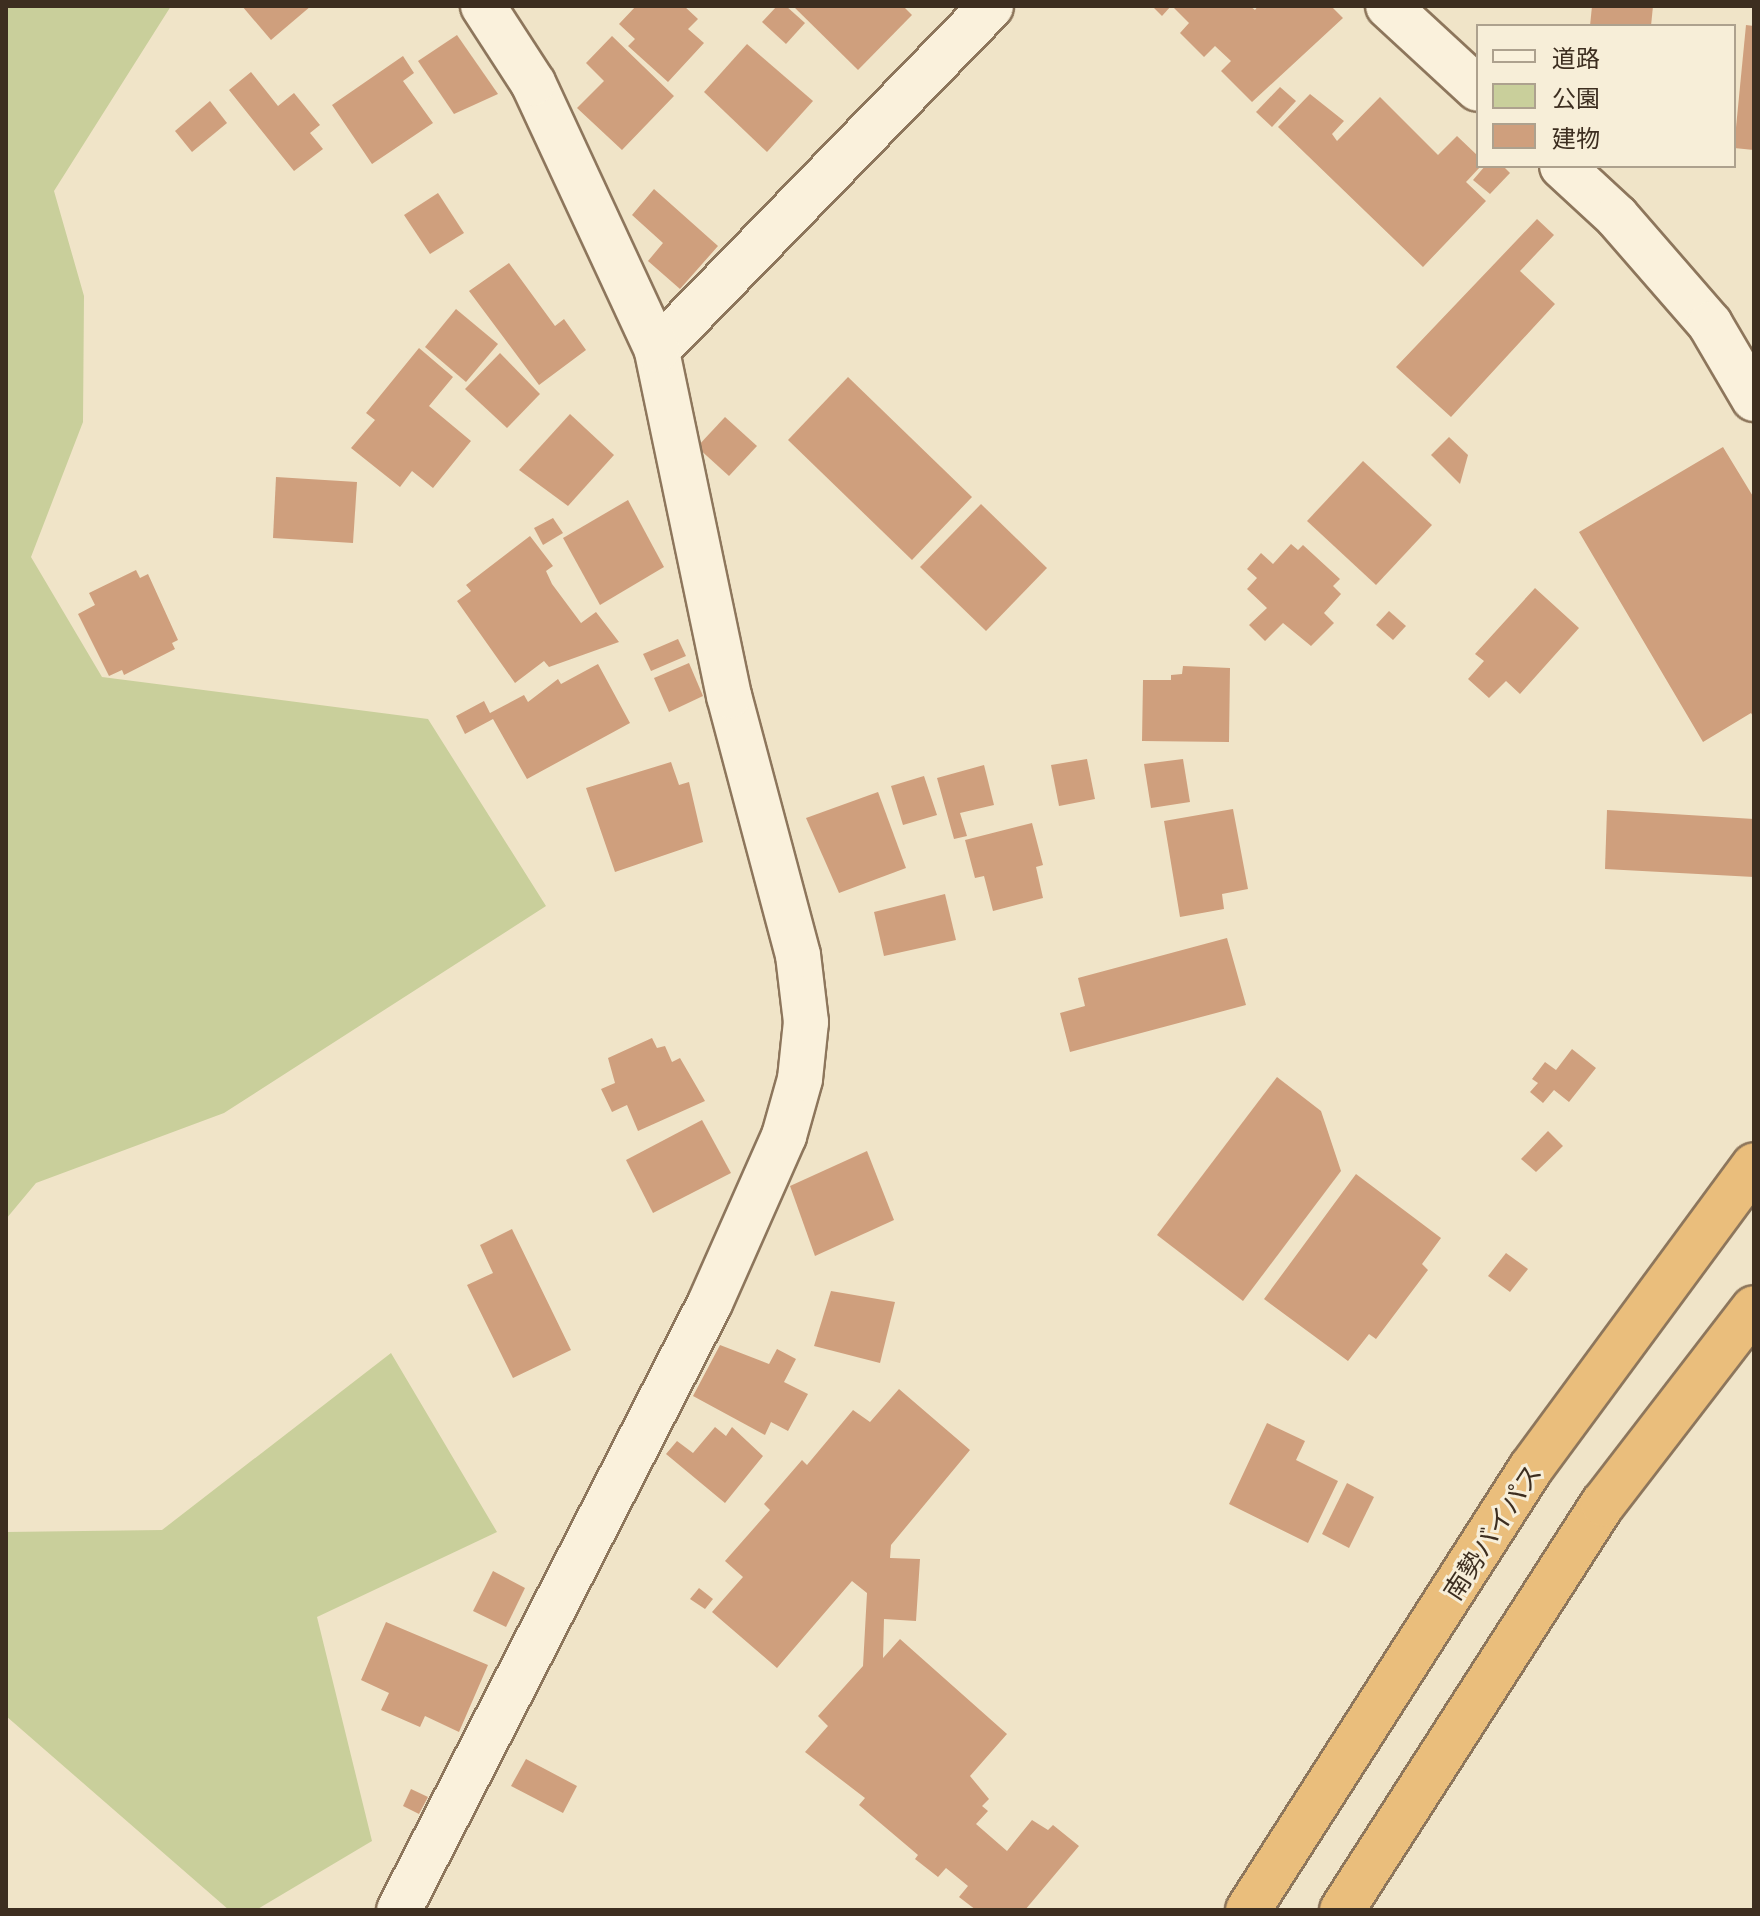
<!DOCTYPE html>
<meta charset="utf-8">
<style>
body{margin:0}
#map{position:relative;width:1760px;height:1916px;overflow:hidden;background:#f0e4c8;font-family:Literata,"Noto Sans JP",serif}
div>[style]{position:absolute}
[style*='--x']{left:calc(var(--x)*1px);top:calc(var(--y)*1px);width:calc(var(--w)*1px);rotate:calc(var(--a)*1deg)}
.green>*{inset:0;background:#c9cf9b}
.building>*{inset:0;background:#cf9f7d}
.roads{filter:drop-shadow(2px 0 #8d765c) drop-shadow(-2px 0 #8d765c) drop-shadow(0 2px #8d765c) drop-shadow(0 -2px #8d765c)}
.minor>*{height:44px;margin:-22px;padding:0 22px;transform-origin:22px;border-radius:22px;background:#faf1dc}
.trunk>*{height:44px;margin:-22px;padding:0 22px;transform-origin:22px;border-radius:22px;background:#eabe7c}
span{translate:-50% -50%;white-space:nowrap;text-align:center;line-height:1.15;-webkit-text-stroke:6px #f7eed8;paint-order:stroke}
.street-label{font-size:26px;color:#3d2e20}
.frame{position:absolute;inset:0;border:8px solid #3d2e20;pointer-events:none}
.legend{position:absolute;left:1476px;top:24px;width:260px;height:144px;box-sizing:border-box;background:#f7eed8;border:2px solid #ada18e;margin:0;padding:10px 14px;list-style:none;font-size:24px;color:#3d2e20}
.legend li{display:flex;align-items:center;gap:16px;height:40px}
.legend b{width:40px;border:2px solid #ada18e}
</style>
<div id="map">
<div class="green">
<div style="clip-path:polygon(6px 6px,171px 6px,54px 191px,84px 296px,83px 422px,31px 557px,102px 677px,428px 719px,546px 906px,224px 1113px,36px 1183px,6px 1219px)"></div>
<div style="clip-path:polygon(391px 1353px,497px 1532px,317px 1617px,372px 1841px,256px 1910px,229px 1910px,6px 1716px,6px 1532px,162px 1530px)"></div>
</div>
<div class="building">
<div style="clip-path:polygon(242px 6px,311px 6px,271px 40px)"></div>
<div style="clip-path:polygon(636px 6px,684px 6px,698px 19px,688px 29px,704px 43px,668px 82px,628px 46px,635px 39px,619px 24px)"></div>
<div style="clip-path:polygon(777px 6px,786px 6px,805px 23px,786px 44px,762px 22px)"></div>
<div style="clip-path:polygon(793px 6px,903px 6px,912px 15px,858px 70px)"></div>
<div style="clip-path:polygon(1152px 6px,1171px 6px,1162px 16px)"></div>
<div style="clip-path:polygon(1172px 6px,1250px 6px,1255px 10px,1258px 6px,1331px 6px,1343px 18px,1252px 102px,1221px 71px,1231px 61px,1215px 46px,1204px 57px,1180px 33px,1189px 23px)"></div>
<div style="clip-path:polygon(1592px 6px,1653px 6px,1651px 26px,1590px 26px)"></div>
<div style="clip-path:polygon(1746px 25px,1754px 26px,1754px 150px,1734px 148px)"></div>
<div style="clip-path:polygon(457px 35px,498px 94px,454px 114px,418px 61px)"></div>
<div style="clip-path:polygon(612px 36px,674px 96px,622px 150px,577px 108px,604px 81px,586px 63px)"></div>
<div style="clip-path:polygon(747px 44px,813px 101px,767px 152px,704px 92px)"></div>
<div style="clip-path:polygon(403px 56px,414px 73px,403px 81px,433px 123px,372px 164px,332px 105px)"></div>
<div style="clip-path:polygon(251px 72px,278px 106px,294px 93px,320px 125px,310px 133px,323px 149px,294px 171px,229px 90px)"></div>
<div style="clip-path:polygon(1280px 87px,1296px 101px,1272px 127px,1256px 112px)"></div>
<div style="clip-path:polygon(1310px 94px,1344px 121px,1332px 134px,1337px 141px,1380px 97px,1438px 155px,1457px 136px,1478px 156px,1481px 166px,1466px 182px,1486px 201px,1423px 267px,1278px 127px)"></div>
<div style="clip-path:polygon(210px 101px,227px 123px,192px 152px,175px 131px)"></div>
<div style="clip-path:polygon(1485px 166px,1503px 166px,1510px 173px,1490px 194px,1473px 180px)"></div>
<div style="clip-path:polygon(654px 189px,718px 246px,680px 289px,648px 261px,663px 243px,632px 215px)"></div>
<div style="clip-path:polygon(438px 193px,464px 233px,430px 254px,404px 215px)"></div>
<div style="clip-path:polygon(1537px 219px,1554px 235px,1520px 271px,1555px 304px,1451px 417px,1396px 367px)"></div>
<div style="clip-path:polygon(509px 263px,555px 326px,564px 319px,586px 350px,539px 385px,469px 291px)"></div>
<div style="clip-path:polygon(456px 309px,498px 344px,466px 382px,425px 347px)"></div>
<div style="clip-path:polygon(419px 348px,453px 377px,429px 406px,471px 441px,433px 488px,412px 471px,400px 487px,351px 448px,375px 420px,366px 413px)"></div>
<div style="clip-path:polygon(500px 353px,540px 394px,507px 428px,465px 389px)"></div>
<div style="clip-path:polygon(848px 377px,972px 497px,912px 560px,788px 440px)"></div>
<div style="clip-path:polygon(570px 414px,614px 455px,568px 506px,519px 470px)"></div>
<div style="clip-path:polygon(725px 417px,757px 446px,729px 476px,697px 447px)"></div>
<div style="clip-path:polygon(1449px 437px,1468px 455px,1460px 484px,1431px 455px)"></div>
<div style="clip-path:polygon(1723px 447px,1754px 498px,1754px 718px,1751px 713px,1703px 742px,1579px 532px)"></div>
<div style="clip-path:polygon(1363px 461px,1432px 525px,1376px 585px,1307px 521px)"></div>
<div style="clip-path:polygon(276px 477px,357px 482px,353px 543px,273px 538px)"></div>
<div style="clip-path:polygon(628px 500px,664px 567px,600px 605px,563px 538px)"></div>
<div style="clip-path:polygon(981px 504px,1047px 568px,986px 631px,920px 567px)"></div>
<div style="clip-path:polygon(553px 518px,563px 533px,543px 545px,534px 528px)"></div>
<div style="clip-path:polygon(530px 536px,553px 566px,546px 571px,552px 584px,581px 623px,596px 612px,619px 642px,549px 667px,544px 661px,515px 683px,457px 601px,471px 591px,466px 585px)"></div>
<div style="clip-path:polygon(1291px 544px,1298px 550px,1303px 545px,1340px 579px,1333px 586px,1341px 594px,1324px 613px,1334px 623px,1311px 646px,1283px 623px,1265px 641px,1249px 625px,1267px 608px,1247px 589px,1257px 578px,1247px 569px,1261px 553px,1273px 564px)"></div>
<div style="clip-path:polygon(136px 570px,140px 578px,148px 574px,178px 640px,172px 643px,175px 649px,124px 675px,122px 670px,109px 676px,78px 614px,95px 605px,89px 593px)"></div>
<div style="clip-path:polygon(1535px 588px,1579px 628px,1520px 694px,1506px 681px,1489px 698px,1468px 679px,1484px 661px,1475px 654px)"></div>
<div style="clip-path:polygon(1389px 611px,1406px 626px,1393px 640px,1376px 625px)"></div>
<div style="clip-path:polygon(678px 639px,686px 656px,651px 671px,643px 654px)"></div>
<div style="clip-path:polygon(689px 663px,703px 696px,669px 712px,654px 678px)"></div>
<div style="clip-path:polygon(598px 664px,630px 723px,527px 779px,493px 719px,465px 734px,456px 716px,484px 701px,490px 713px,524px 695px,528px 702px,558px 679px,561px 684px)"></div>
<div style="clip-path:polygon(1183px 666px,1230px 668px,1229px 742px,1142px 741px,1143px 680px,1171px 680px,1171px 675px,1182px 674px)"></div>
<div style="clip-path:polygon(1087px 759px,1095px 799px,1059px 806px,1051px 765px)"></div>
<div style="clip-path:polygon(1183px 759px,1190px 802px,1151px 808px,1144px 764px)"></div>
<div style="clip-path:polygon(671px 762px,679px 785px,689px 782px,703px 842px,615px 872px,586px 788px)"></div>
<div style="clip-path:polygon(984px 765px,994px 805px,960px 813px,967px 836px,954px 839px,937px 778px)"></div>
<div style="clip-path:polygon(924px 776px,937px 815px,903px 825px,891px 786px)"></div>
<div style="clip-path:polygon(878px 792px,906px 868px,839px 893px,806px 818px)"></div>
<div style="clip-path:polygon(1233px 809px,1248px 889px,1222px 894px,1224px 909px,1180px 917px,1164px 821px)"></div>
<div style="clip-path:polygon(1607px 810px,1754px 819px,1754px 877px,1605px 869px)"></div>
<div style="clip-path:polygon(1032px 823px,1043px 865px,1036px 867px,1043px 898px,993px 911px,984px 876px,975px 878px,965px 840px)"></div>
<div style="clip-path:polygon(945px 894px,956px 940px,884px 956px,874px 912px)"></div>
<div style="clip-path:polygon(1227px 938px,1246px 1005px,1070px 1052px,1060px 1013px,1085px 1006px,1078px 978px)"></div>
<div style="clip-path:polygon(652px 1038px,657px 1048px,665px 1046px,672px 1062px,680px 1058px,705px 1101px,638px 1131px,627px 1105px,612px 1112px,601px 1089px,615px 1083px,608px 1058px)"></div>
<div style="clip-path:polygon(1572px 1049px,1596px 1068px,1569px 1102px,1554px 1090px,1543px 1103px,1530px 1092px,1538px 1083px,1532px 1079px,1545px 1062px,1556px 1070px)"></div>
<div style="clip-path:polygon(1277px 1077px,1321px 1111px,1341px 1171px,1243px 1301px,1157px 1235px)"></div>
<div style="clip-path:polygon(702px 1120px,731px 1173px,653px 1213px,626px 1160px)"></div>
<div style="clip-path:polygon(1548px 1131px,1563px 1146px,1536px 1172px,1521px 1159px)"></div>
<div style="clip-path:polygon(867px 1151px,894px 1220px,815px 1256px,790px 1186px)"></div>
<div style="clip-path:polygon(1356px 1174px,1441px 1238px,1422px 1264px,1428px 1270px,1376px 1339px,1369px 1334px,1348px 1361px,1264px 1299px)"></div>
<div style="clip-path:polygon(512px 1229px,571px 1350px,513px 1378px,467px 1285px,493px 1273px,480px 1245px)"></div>
<div style="clip-path:polygon(1506px 1253px,1528px 1269px,1510px 1292px,1488px 1276px)"></div>
<div style="clip-path:polygon(831px 1291px,895px 1302px,880px 1363px,814px 1346px)"></div>
<div style="clip-path:polygon(720px 1345px,769px 1364px,777px 1349px,796px 1359px,784px 1382px,808px 1394px,788px 1431px,771px 1422px,765px 1435px,693px 1396px)"></div>
<div style="clip-path:polygon(899px 1389px,970px 1450px,891px 1545px,890px 1558px,920px 1559px,916px 1621px,884px 1619px,883px 1658px,900px 1639px,1007px 1734px,970px 1776px,989px 1799px,982px 1806px,988px 1811px,976px 1824px,1007px 1851px,1032px 1820px,1048px 1830px,1053px 1825px,1079px 1846px,1025px 1910px,976px 1910px,959px 1897px,968px 1886px,946px 1868px,938px 1877px,915px 1859px,918px 1855px,859px 1805px,865px 1798px,805px 1752px,828px 1726px,818px 1716px,863px 1666px,867px 1593px,852px 1581px,777px 1668px,712px 1612px,743px 1577px,725px 1561px,770px 1510px,764px 1504px,802px 1460px,807px 1465px,853px 1410px,870px 1422px)"></div>
<div style="clip-path:polygon(1267px 1423px,1305px 1441px,1296px 1460px,1338px 1481px,1308px 1543px,1229px 1504px)"></div>
<div style="clip-path:polygon(715px 1427px,726px 1436px,732px 1427px,763px 1456px,725px 1503px,666px 1454px,677px 1441px,693px 1453px)"></div>
<div style="clip-path:polygon(1347px 1483px,1374px 1497px,1349px 1548px,1322px 1534px)"></div>
<div style="clip-path:polygon(493px 1571px,525px 1588px,506px 1627px,473px 1611px)"></div>
<div style="clip-path:polygon(699px 1588px,713px 1599px,705px 1609px,690px 1599px)"></div>
<div style="clip-path:polygon(386px 1622px,488px 1665px,459px 1732px,425px 1716px,420px 1727px,381px 1710px,389px 1693px,361px 1680px)"></div>
<div style="clip-path:polygon(526px 1759px,577px 1786px,563px 1813px,511px 1786px)"></div>
<div style="clip-path:polygon(411px 1789px,428px 1797px,419px 1814px,403px 1806px)"></div>
</div>
<div class="roads">
<div class="minor">
<div style="--x:1388;--y:6;--w:122;--a:42.7"></div>
<div style="--x:1562;--y:166;--w:75;--a:42.8"></div>
<div style="--x:1617;--y:217;--w:142;--a:49"></div>
<div style="--x:1710;--y:324;--w:87;--a:59.6"></div>
<div style="--x:657;--y:350;--w:479;--a:-45.8"></div>
<div style="--x:399;--y:1910;--w:682;--a:-62.87"></div>
<div style="--x:710;--y:1303;--w:183;--a:-66.1"></div>
<div style="--x:784;--y:1136;--w:59;--a:-74.3"></div>
<div style="--x:800;--y:1079;--w:57;--a:-84"></div>
<div style="--x:806;--y:1022;--w:67;--a:-96.8"></div>
<div style="--x:798;--y:955;--w:268;--a:-104.9"></div>
<div style="--x:729;--y:696;--w:353;--a:-101.8"></div>
<div style="--x:657;--y:350;--w:294;--a:-114.9"></div>
<div style="--x:533;--y:83;--w:92;--a:-123"></div>
</div>
<div class="trunk">
<div style="--x:1248;--y:1910;--w:525;--a:-57.37"></div>
<div style="--x:1531;--y:1468;--w:376;--a:-53.6"></div>
<div style="--x:1342;--y:1910;--w:483;--a:-57.3"></div>
<div style="--x:1603;--y:1504;--w:247;--a:-52.4"></div>
</div>
</div>
<div class="street-label">
<span style="left:1491px;top:1531px;rotate:-57deg">南勢バイパス</span>
</div>
<div class="frame"></div>
<ul class="legend">
<li><b style="height:10px;background:#faf1dc"></b>道路</li>
<li><b style="height:22px;background:#c9cf9b"></b>公園</li>
<li><b style="height:22px;background:#cf9f7d"></b>建物</li>
</ul>
</div>
